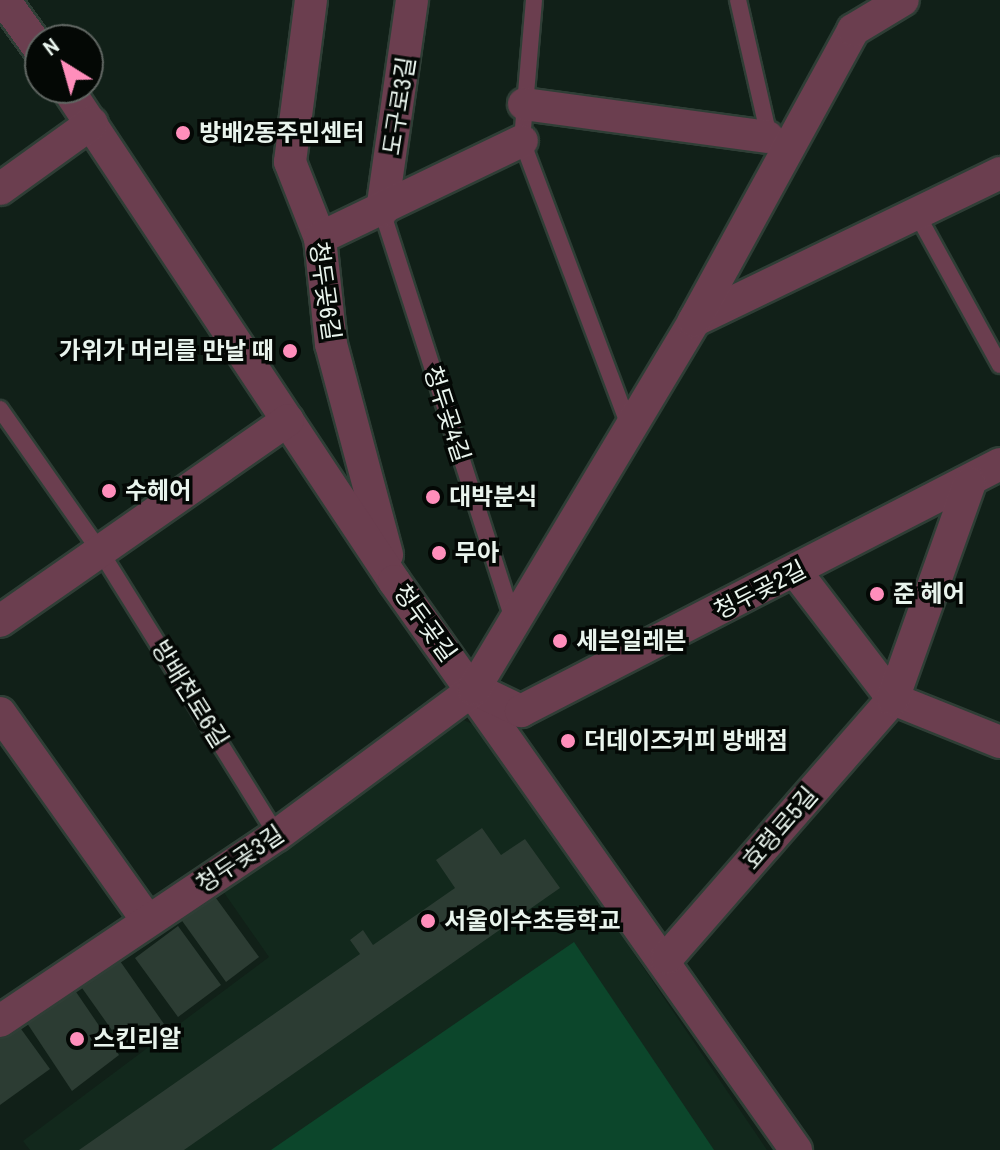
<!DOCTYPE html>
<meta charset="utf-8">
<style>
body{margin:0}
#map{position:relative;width:1000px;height:1150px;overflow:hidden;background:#112018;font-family:"Archivo Narrow","Noto Sans KR",sans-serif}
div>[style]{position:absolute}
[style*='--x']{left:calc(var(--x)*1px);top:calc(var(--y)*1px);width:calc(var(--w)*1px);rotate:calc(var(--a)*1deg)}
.built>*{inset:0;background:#12281c}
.green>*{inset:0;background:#0c462b}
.building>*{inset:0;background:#2c3c33}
.roads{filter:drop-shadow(2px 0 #2f3e36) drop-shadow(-2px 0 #2f3e36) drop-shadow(0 2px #2f3e36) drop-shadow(0 -2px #2f3e36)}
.lane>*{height:16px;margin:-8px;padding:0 8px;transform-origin:8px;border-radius:8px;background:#6b3e4f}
.street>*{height:32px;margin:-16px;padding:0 16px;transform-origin:16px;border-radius:16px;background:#6b3e4f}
.dots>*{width:22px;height:22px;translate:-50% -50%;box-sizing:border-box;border:4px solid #040805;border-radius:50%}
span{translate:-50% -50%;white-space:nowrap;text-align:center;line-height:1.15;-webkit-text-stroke:7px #040805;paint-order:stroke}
.street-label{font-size:24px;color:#e9f4ed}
.poi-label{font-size:24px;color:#e9f4ed;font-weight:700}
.left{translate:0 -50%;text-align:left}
.right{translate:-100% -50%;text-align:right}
.north{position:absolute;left:24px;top:24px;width:80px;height:80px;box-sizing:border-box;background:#040805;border:2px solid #606662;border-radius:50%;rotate:323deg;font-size:22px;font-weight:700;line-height:32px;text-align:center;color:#e9f4ed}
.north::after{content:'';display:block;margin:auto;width:28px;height:36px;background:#ff8ebb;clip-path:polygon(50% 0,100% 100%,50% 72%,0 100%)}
</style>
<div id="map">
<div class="built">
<div style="clip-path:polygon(457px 717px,481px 728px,767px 1150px,30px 1150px,23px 1141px,269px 957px,218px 884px)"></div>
</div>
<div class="green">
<div style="clip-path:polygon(574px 942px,714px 1150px,271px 1150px)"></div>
</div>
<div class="building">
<div style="clip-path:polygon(482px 828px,501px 855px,525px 839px,560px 888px,184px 1150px,79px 1150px,360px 954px,350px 940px,363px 930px,373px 945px,455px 888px,436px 860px)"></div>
<div style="clip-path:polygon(213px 894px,259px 957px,226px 982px,180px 918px)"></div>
<div style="clip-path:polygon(178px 926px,221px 985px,178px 1017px,135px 958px)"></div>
<div style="clip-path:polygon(120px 961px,164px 1024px,126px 1050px,82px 988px)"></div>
<div style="clip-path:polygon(72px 986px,119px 1055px,72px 1091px,23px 1017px)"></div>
<div style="clip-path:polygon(16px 1022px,50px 1069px,0 1105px,0 1032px)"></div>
</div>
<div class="roads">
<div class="lane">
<div style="--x:534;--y:0;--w:142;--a:94.9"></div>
<div style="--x:522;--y:141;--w:301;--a:69.4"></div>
<div style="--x:738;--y:0;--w:145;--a:77.2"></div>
<div style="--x:382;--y:211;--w:425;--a:72.2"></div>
<div style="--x:918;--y:216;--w:170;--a:61.2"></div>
<div style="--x:0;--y:409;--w:177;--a:54.9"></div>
<div style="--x:102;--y:554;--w:331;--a:58.1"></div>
</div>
<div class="street">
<div style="--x:4;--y:0;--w:62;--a:54.2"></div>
<div style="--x:311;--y:0;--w:163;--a:97.4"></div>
<div style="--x:290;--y:162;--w:82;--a:68.5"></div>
<div style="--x:320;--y:238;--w:107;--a:84.1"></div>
<div style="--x:331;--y:344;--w:218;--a:75.1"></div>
<div style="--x:67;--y:88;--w:592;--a:56.44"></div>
<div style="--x:394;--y:581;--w:697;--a:54.76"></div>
<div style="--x:524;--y:104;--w:246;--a:7.7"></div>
<div style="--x:0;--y:189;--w:113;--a:-35.7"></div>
<div style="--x:382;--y:211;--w:213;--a:-81.9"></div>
<div style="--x:320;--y:238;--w:224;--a:-25.7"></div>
<div style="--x:694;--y:321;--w:340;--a:-25.8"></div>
<div style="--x:796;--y:572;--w:160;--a:52.6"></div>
<div style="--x:893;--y:699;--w:115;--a:21.9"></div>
<div style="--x:0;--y:621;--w:351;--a:-34.9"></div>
<div style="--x:477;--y:690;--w:49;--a:25.5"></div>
<div style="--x:521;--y:711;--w:539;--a:-27.28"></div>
<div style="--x:0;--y:713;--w:255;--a:54.6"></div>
<div style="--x:667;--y:958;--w:344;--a:-48.9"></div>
<div style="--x:893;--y:699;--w:229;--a:-70.4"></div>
<div style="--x:0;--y:1021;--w:334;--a:-33.9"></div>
<div style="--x:277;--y:835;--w:245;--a:-36.5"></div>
<div style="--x:474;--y:689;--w:429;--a:-59.1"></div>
<div style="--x:694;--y:321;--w:332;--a:-61.3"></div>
<div style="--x:853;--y:30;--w:58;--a:-31"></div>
</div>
</div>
<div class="dots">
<div style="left:183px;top:133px;background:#ff8ebb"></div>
<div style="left:290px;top:351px;background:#ff8ebb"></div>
<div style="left:109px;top:491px;background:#ff8ebb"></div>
<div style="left:433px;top:497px;background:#ff8ebb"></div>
<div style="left:439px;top:553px;background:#ff8ebb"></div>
<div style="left:877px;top:594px;background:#ff8ebb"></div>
<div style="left:560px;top:641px;background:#ff8ebb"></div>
<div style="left:568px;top:741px;background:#ff8ebb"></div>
<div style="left:428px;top:921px;background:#ff8ebb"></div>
<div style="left:77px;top:1039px;background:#ff8ebb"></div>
</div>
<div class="street-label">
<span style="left:399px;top:106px;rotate:-81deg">도구로3길</span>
<span style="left:325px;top:291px;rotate:82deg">청두곶6길</span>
<span style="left:447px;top:414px;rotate:72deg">청두곶4길</span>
<span style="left:760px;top:590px;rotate:-27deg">청두곶2길</span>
<span style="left:425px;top:623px;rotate:54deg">청두곶길</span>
<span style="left:190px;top:694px;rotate:58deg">방배천로6길</span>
<span style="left:780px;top:828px;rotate:-49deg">효령로5길</span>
<span style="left:240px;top:859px;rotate:-34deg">청두곶3길</span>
</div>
<div class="poi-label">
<span class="left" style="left:199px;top:133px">방배2동주민센터</span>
<span class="right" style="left:274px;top:351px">가위가 머리를 만날 때</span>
<span class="left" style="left:125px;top:491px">수헤어</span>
<span class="left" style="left:449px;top:497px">대박분식</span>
<span class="left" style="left:455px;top:553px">무아</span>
<span class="left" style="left:893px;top:594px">준 헤어</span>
<span class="left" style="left:576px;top:641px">세븐일레븐</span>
<span class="left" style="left:584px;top:741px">더데이즈커피 방배점</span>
<span class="left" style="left:444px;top:921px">서울이수초등학교</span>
<span class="left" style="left:93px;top:1039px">스킨리알</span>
</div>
<div class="north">N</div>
</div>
